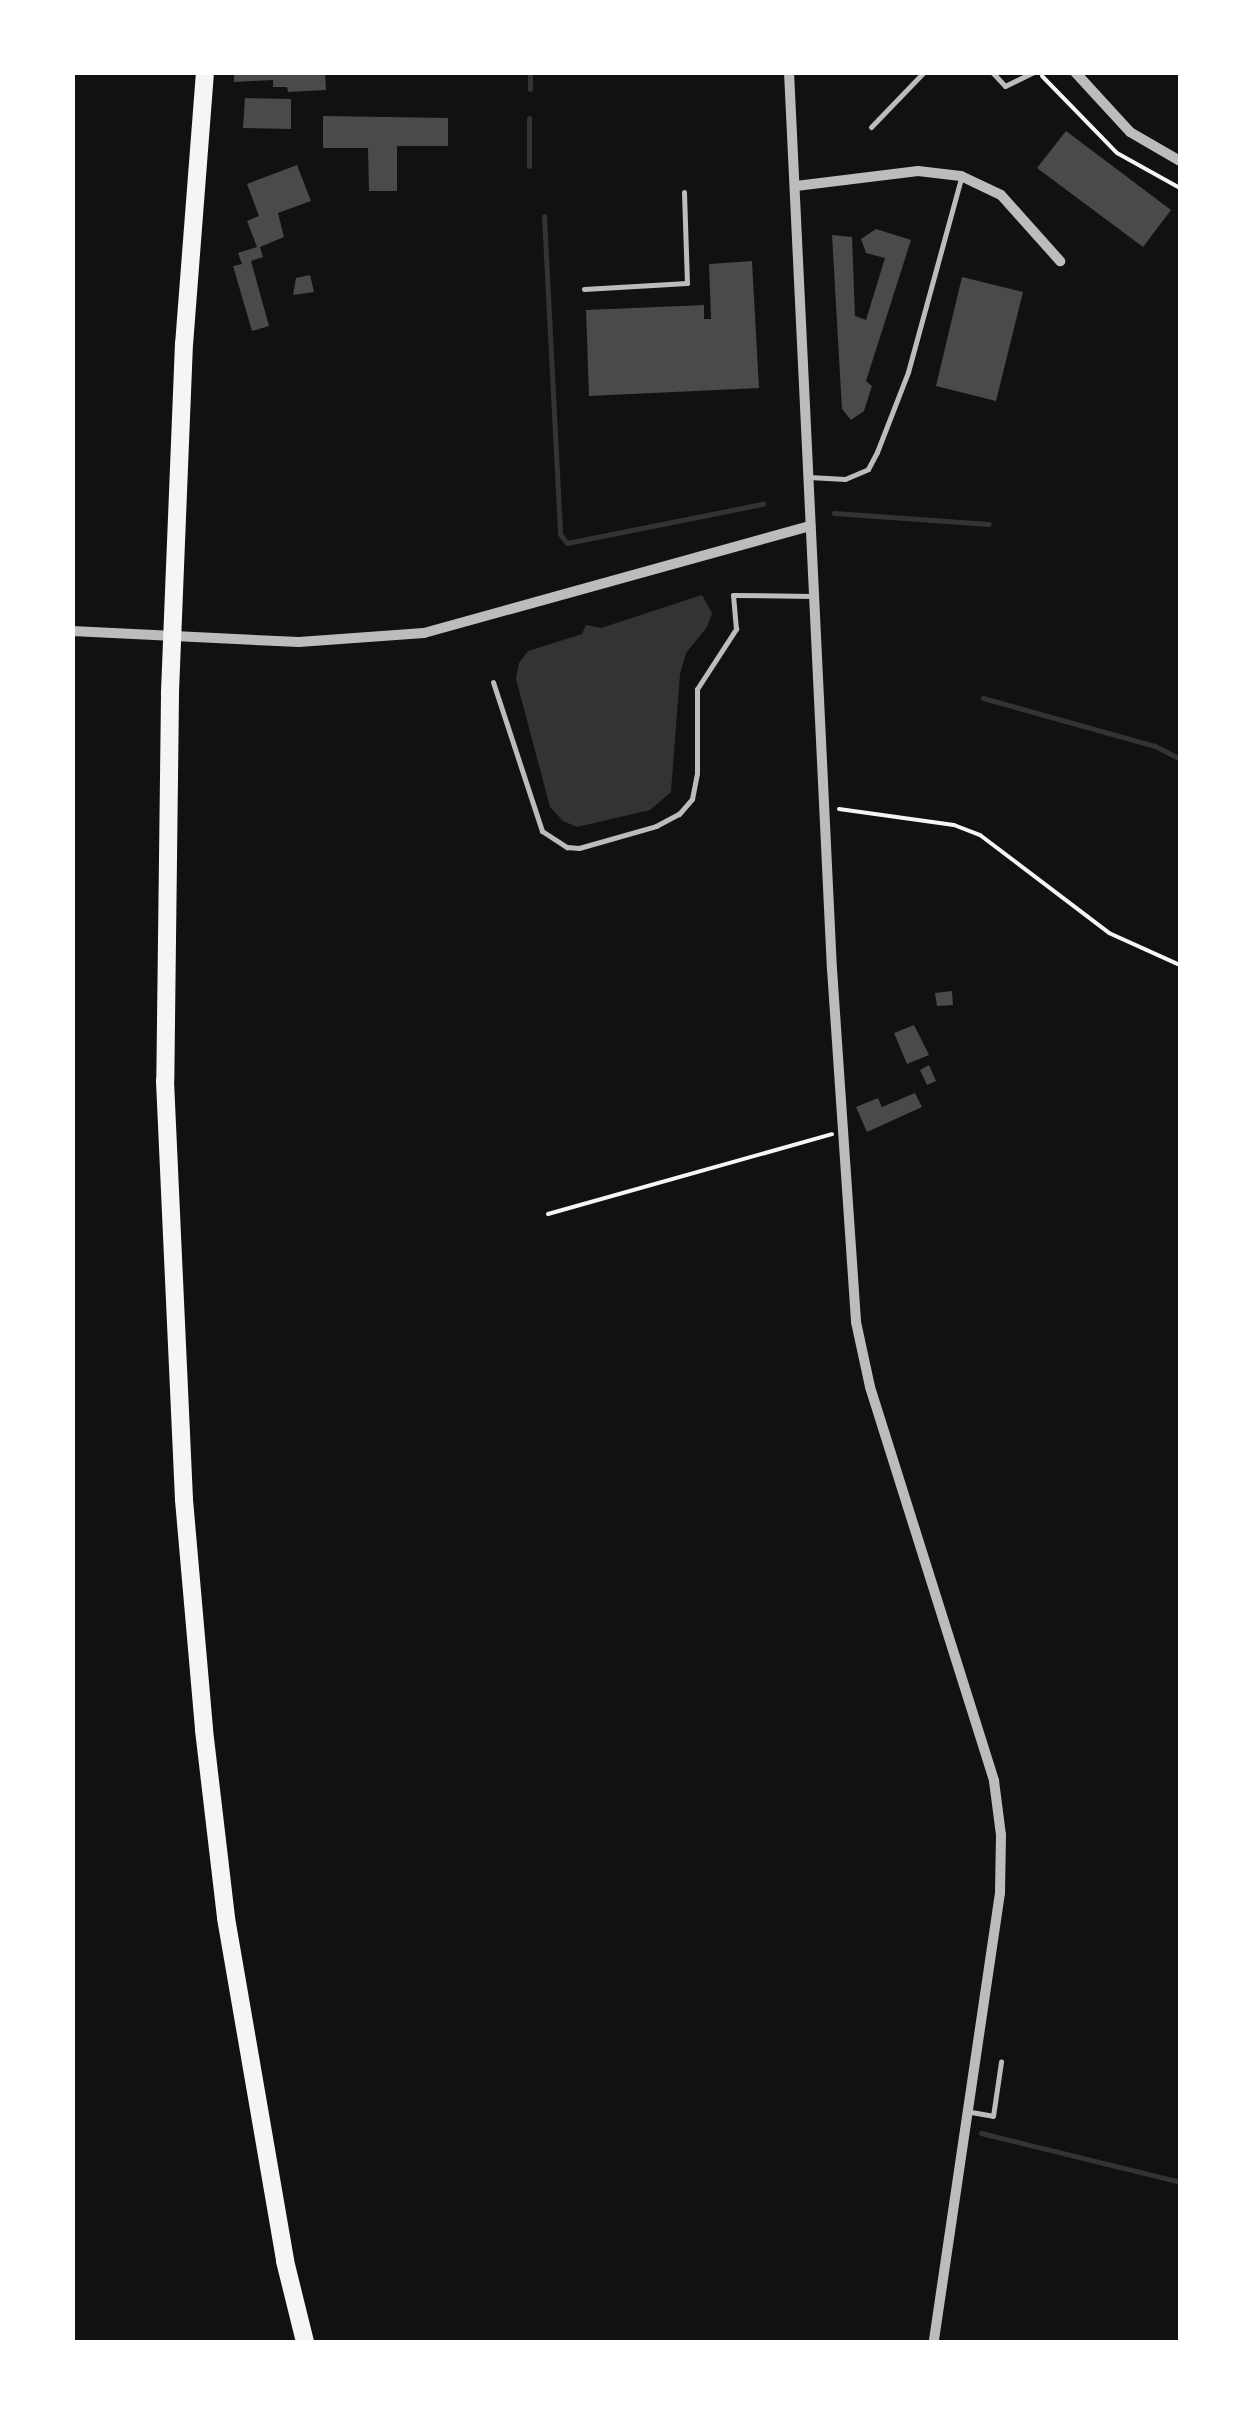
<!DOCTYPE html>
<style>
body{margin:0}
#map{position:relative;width:1253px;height:2415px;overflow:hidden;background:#111;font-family:Karla,sans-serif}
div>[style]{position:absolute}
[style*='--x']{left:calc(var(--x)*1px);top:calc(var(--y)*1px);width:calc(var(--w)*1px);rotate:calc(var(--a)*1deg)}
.water>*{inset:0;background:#333}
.stream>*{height:5px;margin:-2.5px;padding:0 2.5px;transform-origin:2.5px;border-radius:2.5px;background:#333}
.building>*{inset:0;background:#4a4a4a}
.path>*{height:4px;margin:-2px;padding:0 2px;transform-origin:2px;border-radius:2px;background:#f5f5f5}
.service>*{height:5px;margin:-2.5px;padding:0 2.5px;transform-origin:2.5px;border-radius:2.5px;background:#bcbcbc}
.minor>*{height:10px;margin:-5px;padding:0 5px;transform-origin:5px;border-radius:5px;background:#bcbcbc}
.primary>*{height:18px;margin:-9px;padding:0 9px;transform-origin:9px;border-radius:9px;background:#f5f5f5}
span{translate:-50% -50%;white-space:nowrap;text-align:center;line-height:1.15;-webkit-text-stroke:10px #fff;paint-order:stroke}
.frame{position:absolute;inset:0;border:75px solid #fff;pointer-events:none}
</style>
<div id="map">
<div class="water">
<div style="clip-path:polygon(702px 595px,712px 613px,707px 627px,686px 653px,680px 674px,671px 792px,650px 810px,577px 827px,563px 821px,550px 807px,516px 679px,519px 663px,528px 651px,582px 634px,586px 625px,601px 628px)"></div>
</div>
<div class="stream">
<div style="--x:530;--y:89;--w:17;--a:-90"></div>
<div style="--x:529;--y:118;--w:48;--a:90"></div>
<div style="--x:544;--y:216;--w:318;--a:87.1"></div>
<div style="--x:560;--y:534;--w:11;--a:52"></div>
<div style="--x:567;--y:543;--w:200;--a:-11.3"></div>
<div style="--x:834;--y:513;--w:155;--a:4.1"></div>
<div style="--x:983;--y:698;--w:179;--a:15.6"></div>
<div style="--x:1155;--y:746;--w:28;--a:27"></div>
<div style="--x:981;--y:2133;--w:205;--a:13.8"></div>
</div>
<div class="building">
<div style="clip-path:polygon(234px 72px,325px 72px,326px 90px,288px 92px,287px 87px,273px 87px,273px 80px,234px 82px)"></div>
<div style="clip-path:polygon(245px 98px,291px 99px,291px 129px,243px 128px)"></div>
<div style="clip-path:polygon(323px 116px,448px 118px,448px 146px,397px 146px,397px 191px,369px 191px,368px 148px,323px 148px)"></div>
<div style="clip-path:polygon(1066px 131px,1171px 210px,1143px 247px,1037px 168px)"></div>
<div style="clip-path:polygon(297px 165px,311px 201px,278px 213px,284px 237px,260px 247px,263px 257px,251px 261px,269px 326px,252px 331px,233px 266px,242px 264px,238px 253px,257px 247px,247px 221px,259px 216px,247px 184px)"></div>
<div style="clip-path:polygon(876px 229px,911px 240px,866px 381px,872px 386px,864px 411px,851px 420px,842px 409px,832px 235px,852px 237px,855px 316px,866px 320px,885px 258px,866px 253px,861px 239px)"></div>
<div style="clip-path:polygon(752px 261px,759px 388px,589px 396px,586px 310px,704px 305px,704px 319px,711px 319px,709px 264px)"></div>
<div style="clip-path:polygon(310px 275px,314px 292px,293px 295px,296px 278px)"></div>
<div style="clip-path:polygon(962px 277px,1023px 292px,996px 401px,936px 386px)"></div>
<div style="clip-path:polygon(952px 991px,953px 1005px,937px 1006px,935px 993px)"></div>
<div style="clip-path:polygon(914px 1025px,929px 1055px,907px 1064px,894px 1033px)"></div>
<div style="clip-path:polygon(929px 1065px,936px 1081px,927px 1085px,920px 1070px)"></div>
<div style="clip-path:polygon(915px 1093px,922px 1107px,867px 1132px,856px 1107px,878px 1098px,882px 1107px)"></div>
</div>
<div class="path">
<div style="--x:1042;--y:76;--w:107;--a:45.8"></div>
<div style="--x:1117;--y:153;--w:72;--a:29.1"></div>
<div style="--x:839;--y:809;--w:116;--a:7.9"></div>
<div style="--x:954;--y:825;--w:28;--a:21"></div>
<div style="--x:980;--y:835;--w:162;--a:37.2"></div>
<div style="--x:1109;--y:933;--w:78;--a:24.3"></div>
<div style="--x:548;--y:1214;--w:295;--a:-15.7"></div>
</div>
<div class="service">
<div style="--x:992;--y:72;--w:19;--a:47"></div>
<div style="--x:1005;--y:86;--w:32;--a:-26"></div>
<div style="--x:871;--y:127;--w:76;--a:-46.1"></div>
<div style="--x:584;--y:289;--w:103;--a:-3.3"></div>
<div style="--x:687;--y:283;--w:91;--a:-91.9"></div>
<div style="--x:809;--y:477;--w:36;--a:3"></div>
<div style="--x:845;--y:479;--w:25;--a:-23"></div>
<div style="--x:868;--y:469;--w:19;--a:-62"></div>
<div style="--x:877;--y:452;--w:86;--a:-68.8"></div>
<div style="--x:908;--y:372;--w:201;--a:-74.7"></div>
<div style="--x:493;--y:682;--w:157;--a:71.8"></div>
<div style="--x:542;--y:831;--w:30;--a:33"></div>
<div style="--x:567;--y:847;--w:12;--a:5"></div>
<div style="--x:579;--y:848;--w:80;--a:-15.9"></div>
<div style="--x:656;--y:826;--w:26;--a:-28"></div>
<div style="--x:679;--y:814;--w:20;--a:-49"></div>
<div style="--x:692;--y:799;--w:26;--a:-79"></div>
<div style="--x:697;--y:773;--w:84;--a:-90"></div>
<div style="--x:697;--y:689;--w:72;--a:-57"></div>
<div style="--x:736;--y:629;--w:34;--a:-95"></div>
<div style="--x:733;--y:595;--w:80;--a:0.7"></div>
<div style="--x:971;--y:2112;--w:22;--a:10"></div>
<div style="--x:993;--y:2116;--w:55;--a:-81.6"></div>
</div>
<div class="minor">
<div style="--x:789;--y:72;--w:898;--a:87.26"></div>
<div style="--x:832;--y:969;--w:354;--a:86.1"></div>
<div style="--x:856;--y:1322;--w:66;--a:77.8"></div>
<div style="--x:870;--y:1387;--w:413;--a:72.5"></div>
<div style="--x:994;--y:1781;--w:54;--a:82.6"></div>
<div style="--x:1001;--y:1835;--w:58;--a:91"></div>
<div style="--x:1000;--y:1893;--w:454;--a:98.4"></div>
<div style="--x:1075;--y:72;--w:81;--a:47.5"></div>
<div style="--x:1130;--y:132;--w:58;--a:30.1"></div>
<div style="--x:796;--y:186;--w:123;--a:-7"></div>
<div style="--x:918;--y:171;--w:43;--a:6.6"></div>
<div style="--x:961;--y:176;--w:44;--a:25.4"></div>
<div style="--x:1001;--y:195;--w:89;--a:48.2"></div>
<div style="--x:72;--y:631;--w:227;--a:2.8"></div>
<div style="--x:299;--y:642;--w:125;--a:-4.1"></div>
<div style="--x:424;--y:633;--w:401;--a:-15.5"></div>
</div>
<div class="primary">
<div style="--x:205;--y:72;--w:272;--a:94.4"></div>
<div style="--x:184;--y:343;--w:352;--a:92.3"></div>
<div style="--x:170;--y:695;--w:386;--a:90.7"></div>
<div style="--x:165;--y:1081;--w:419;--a:87.4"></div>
<div style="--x:184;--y:1500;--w:231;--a:85"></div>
<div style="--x:204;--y:1730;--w:189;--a:83.3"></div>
<div style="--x:226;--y:1918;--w:348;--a:80.2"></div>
<div style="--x:285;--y:2261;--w:83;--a:76.1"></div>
</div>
<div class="frame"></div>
</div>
